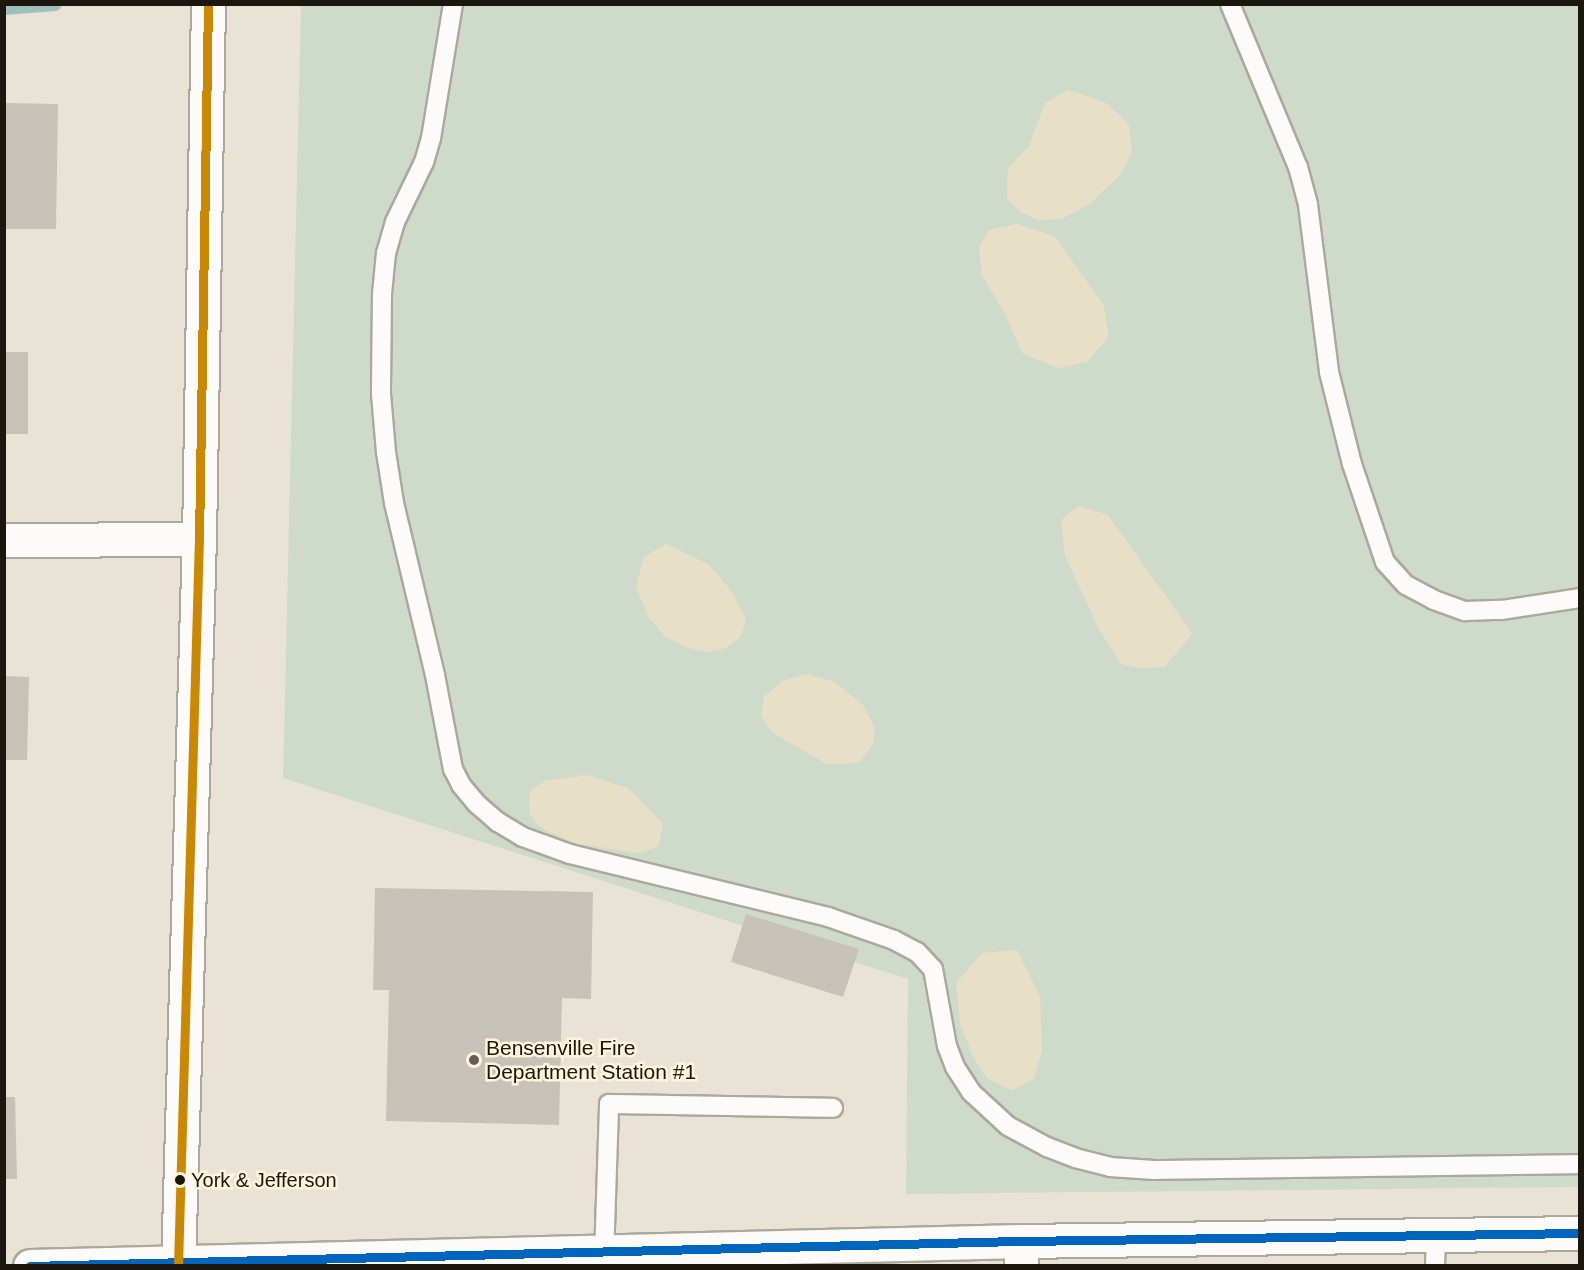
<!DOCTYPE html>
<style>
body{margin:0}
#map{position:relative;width:1584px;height:1270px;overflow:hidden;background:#e9e3d6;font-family:Arial,sans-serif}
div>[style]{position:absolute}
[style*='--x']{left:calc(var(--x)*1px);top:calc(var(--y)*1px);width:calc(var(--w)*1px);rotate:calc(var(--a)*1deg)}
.green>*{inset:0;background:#cfdbca}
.sand>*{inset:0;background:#e8e0c6}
.stream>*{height:14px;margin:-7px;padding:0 7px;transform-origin:7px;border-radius:7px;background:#9fbfbc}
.building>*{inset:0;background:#c7c2b8}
.roads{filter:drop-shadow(2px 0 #aca89d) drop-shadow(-2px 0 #aca89d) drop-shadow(0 2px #aca89d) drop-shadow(0 -2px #aca89d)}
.service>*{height:18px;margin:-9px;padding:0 9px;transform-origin:9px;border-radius:9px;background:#fcfbf9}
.minor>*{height:33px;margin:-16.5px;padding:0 16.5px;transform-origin:16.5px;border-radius:16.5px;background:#fcfbf9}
.tertiary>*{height:33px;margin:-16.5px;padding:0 16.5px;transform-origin:16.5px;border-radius:16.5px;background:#fcfbf9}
.secondary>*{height:33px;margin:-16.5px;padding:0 16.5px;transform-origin:16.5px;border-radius:16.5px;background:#fcfbf9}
.bus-1>*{height:9px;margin:-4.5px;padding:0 4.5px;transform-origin:4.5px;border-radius:4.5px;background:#0065bd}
.bus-2>*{height:9px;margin:-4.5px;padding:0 4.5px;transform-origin:4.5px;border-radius:4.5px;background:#cb8903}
.dots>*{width:16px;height:16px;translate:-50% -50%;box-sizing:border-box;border:3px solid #fef3db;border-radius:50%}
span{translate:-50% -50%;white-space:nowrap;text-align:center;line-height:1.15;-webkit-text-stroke:5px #fef3db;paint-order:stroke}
.bus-label{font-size:20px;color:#1b170f}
.left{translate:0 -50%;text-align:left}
.poi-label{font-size:21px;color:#1b170f}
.frame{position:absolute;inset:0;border:6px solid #1b170f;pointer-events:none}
</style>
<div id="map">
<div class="green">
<div style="clip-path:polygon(301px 5px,1579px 5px,1579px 1187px,906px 1194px,908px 979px,283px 778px)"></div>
</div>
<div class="sand">
<div style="clip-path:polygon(1068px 90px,1106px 103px,1129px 124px,1132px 152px,1119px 176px,1091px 203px,1061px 219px,1037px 220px,1021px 212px,1007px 199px,1008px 168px,1029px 146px,1045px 103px)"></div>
<div style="clip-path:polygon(1017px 224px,1054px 236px,1103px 304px,1109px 336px,1087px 362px,1058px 368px,1022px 353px,1004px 312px,982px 275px,979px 248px,989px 230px)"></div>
<div style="clip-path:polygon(1079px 506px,1108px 515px,1192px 633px,1165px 667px,1141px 668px,1121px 664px,1099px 629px,1065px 556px,1061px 520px)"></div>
<div style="clip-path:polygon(666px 544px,708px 564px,729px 588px,746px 618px,741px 636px,726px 648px,706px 652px,689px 648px,666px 637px,649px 618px,636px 587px,644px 557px)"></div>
<div style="clip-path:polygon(807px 674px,835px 682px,864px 706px,875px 729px,873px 743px,859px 763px,827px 764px,773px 733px,761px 716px,764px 697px,782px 681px)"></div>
<div style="clip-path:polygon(587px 775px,628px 788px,663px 824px,658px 847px,636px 853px,573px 843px,540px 827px,529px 813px,530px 792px,545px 781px)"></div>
<div style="clip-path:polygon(1017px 950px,1040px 997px,1042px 1050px,1034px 1079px,1011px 1090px,987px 1078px,974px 1058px,960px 1024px,956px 983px,982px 953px)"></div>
</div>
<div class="stream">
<div style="--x:4;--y:8;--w:51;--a:-4.5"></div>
</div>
<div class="building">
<div style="clip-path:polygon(4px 103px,58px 104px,56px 229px,4px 229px)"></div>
<div style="clip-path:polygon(4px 352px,28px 352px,28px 434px,4px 434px)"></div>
<div style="clip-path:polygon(4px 676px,29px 677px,27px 760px,4px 760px)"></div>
<div style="clip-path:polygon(375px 888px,593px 892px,591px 999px,562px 998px,559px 1125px,386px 1121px,389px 990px,373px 990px)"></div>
<div style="clip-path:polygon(746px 914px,859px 949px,843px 997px,731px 962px)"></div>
<div style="clip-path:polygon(4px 1097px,15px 1097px,17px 1179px,4px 1179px)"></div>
</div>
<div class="roads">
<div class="service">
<div style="--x:453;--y:4;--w:136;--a:99.3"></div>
<div style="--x:431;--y:138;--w:25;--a:106"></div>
<div style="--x:424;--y:162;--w:67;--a:115.8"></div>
<div style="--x:395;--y:222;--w:32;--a:106"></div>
<div style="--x:386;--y:253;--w:41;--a:95.6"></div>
<div style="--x:382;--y:294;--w:100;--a:90.6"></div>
<div style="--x:381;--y:394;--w:58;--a:85.1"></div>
<div style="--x:386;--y:452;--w:52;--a:81.1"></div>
<div style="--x:394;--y:503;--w:177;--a:76.6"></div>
<div style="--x:435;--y:675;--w:96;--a:79.2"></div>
<div style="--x:453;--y:769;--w:18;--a:63"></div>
<div style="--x:461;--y:785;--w:25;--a:50"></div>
<div style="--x:477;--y:804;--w:28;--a:41"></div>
<div style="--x:498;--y:822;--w:29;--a:31"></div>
<div style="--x:523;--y:837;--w:50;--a:19.9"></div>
<div style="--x:570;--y:854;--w:266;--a:13.7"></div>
<div style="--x:828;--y:917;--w:70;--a:19.2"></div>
<div style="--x:894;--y:940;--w:26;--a:28"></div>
<div style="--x:917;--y:952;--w:23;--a:47"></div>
<div style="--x:933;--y:969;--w:78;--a:79.7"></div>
<div style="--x:947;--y:1046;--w:22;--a:69"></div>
<div style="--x:955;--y:1067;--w:30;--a:57"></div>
<div style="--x:971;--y:1092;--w:50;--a:42.6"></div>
<div style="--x:1008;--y:1126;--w:44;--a:28.3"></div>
<div style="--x:1047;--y:1147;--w:30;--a:21"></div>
<div style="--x:1075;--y:1158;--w:36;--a:14"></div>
<div style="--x:1110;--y:1167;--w:44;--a:3.9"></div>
<div style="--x:1154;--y:1170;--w:426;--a:-0.8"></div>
<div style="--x:1230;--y:4;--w:177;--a:67.4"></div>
<div style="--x:1298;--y:167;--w:39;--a:75"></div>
<div style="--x:1308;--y:205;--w:168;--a:82.8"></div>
<div style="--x:1329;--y:372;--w:95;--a:76"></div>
<div style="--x:1352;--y:464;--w:103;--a:71.4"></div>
<div style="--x:1385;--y:562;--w:31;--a:48"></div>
<div style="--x:1406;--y:585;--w:32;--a:28"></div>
<div style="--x:1434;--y:600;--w:33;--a:20"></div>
<div style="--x:1465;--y:611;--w:37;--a:-2"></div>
<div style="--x:1502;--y:610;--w:79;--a:-8.7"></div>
<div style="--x:604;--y:1258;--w:154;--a:-88.1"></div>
<div style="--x:609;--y:1104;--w:224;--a:1"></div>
<div style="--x:1435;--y:1266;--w:30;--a:-88"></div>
</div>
<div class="minor">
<div style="--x:4;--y:540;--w:195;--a:-0.3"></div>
<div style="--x:1021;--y:1266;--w:25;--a:-90"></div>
</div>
<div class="tertiary">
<div style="--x:30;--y:1266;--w:991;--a:-1.45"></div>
<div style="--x:1021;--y:1241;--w:559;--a:-0.82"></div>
</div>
<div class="secondary">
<div style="--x:178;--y:1266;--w:727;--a:-88.35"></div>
<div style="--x:199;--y:539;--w:535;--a:-89.04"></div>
</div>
</div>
<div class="bus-1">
<div style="--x:30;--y:1266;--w:991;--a:-1.45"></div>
<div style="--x:1021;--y:1241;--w:559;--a:-0.82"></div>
</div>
<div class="bus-2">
<div style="--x:178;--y:1266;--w:727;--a:-88.35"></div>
<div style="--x:199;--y:539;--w:535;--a:-89.04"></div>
</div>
<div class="dots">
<div style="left:474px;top:1060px;background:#635e55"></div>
<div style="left:180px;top:1180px;background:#1b170f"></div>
</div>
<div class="bus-label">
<span class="left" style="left:191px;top:1180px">York &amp; Jefferson</span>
</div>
<div class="poi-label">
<span class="left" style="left:486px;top:1060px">Bensenville Fire<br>Department Station #1</span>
</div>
<div class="frame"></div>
</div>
